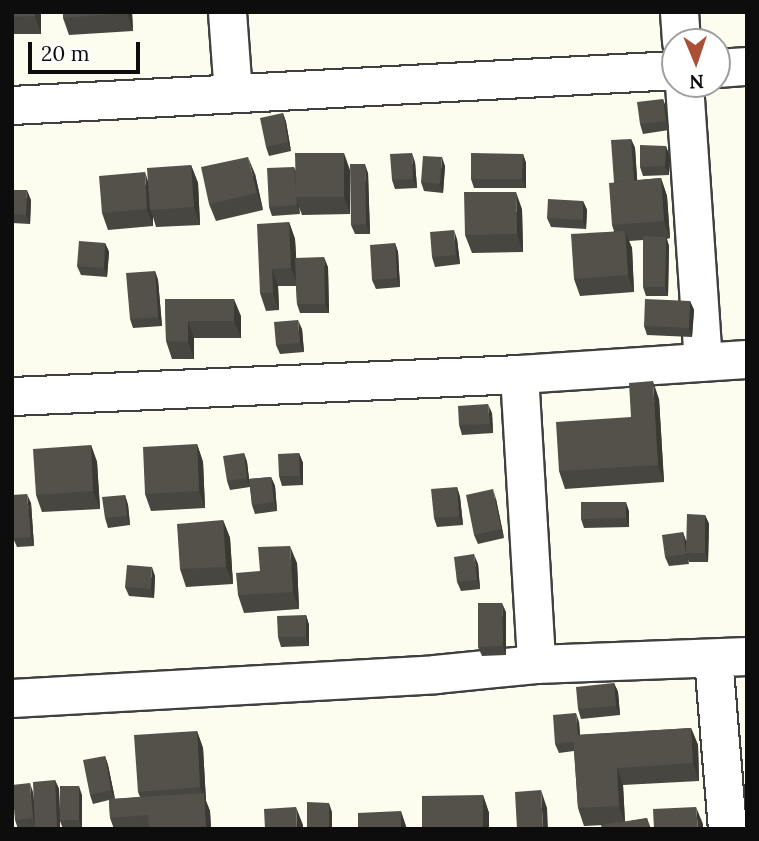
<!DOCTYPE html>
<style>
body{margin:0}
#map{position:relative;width:759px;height:841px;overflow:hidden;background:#fcfdef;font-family:Lora,serif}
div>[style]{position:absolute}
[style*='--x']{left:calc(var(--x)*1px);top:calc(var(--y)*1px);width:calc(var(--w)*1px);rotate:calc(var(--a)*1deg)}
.roads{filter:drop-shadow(2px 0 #404040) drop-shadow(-2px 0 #404040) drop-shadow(0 2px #404040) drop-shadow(0 -2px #404040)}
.minor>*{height:37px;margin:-18.5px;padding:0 18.5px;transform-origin:18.5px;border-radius:18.5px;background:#fff}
.wall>*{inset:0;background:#484640}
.shaded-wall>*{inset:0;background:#3b3934}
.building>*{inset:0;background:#54514b}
span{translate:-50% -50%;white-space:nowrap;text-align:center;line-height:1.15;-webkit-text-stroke:7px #fff;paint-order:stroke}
.frame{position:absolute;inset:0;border:14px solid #0d0d0d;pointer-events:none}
.north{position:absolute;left:661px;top:28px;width:70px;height:70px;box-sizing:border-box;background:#fff;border:2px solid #9e9e9e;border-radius:50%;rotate:178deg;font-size:19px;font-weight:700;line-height:28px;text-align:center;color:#0d0d0d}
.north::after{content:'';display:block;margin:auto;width:24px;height:32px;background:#aa5037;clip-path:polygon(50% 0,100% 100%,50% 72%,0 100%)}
.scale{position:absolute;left:28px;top:42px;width:112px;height:32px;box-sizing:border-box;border:4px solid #0d0d0d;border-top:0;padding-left:9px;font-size:21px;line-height:24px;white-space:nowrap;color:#0d0d0d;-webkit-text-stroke:5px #fff;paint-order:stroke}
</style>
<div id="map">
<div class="roads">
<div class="minor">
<div style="--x:227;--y:12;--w:81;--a:85.8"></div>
<div style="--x:679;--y:12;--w:30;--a:86"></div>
<div style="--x:717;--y:68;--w:30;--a:-4"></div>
<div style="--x:684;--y:84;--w:278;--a:86.1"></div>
<div style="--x:12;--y:105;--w:664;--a:-3.02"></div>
<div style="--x:519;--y:374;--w:290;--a:86.6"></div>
<div style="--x:12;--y:396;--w:507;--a:-2.48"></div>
<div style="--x:519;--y:374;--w:228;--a:-3.8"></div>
<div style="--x:713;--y:658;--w:172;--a:85.3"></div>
<div style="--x:12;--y:698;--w:424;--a:-3.2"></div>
<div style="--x:435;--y:674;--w:101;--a:-5.7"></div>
<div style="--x:536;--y:664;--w:211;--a:-2.2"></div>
</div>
</div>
<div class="wall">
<div style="clip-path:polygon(12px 12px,41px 12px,41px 34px,12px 34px)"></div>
<div style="clip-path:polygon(63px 12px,132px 12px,133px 31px,69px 35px,63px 18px)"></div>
<div style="clip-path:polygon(663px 99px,666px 108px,669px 130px,643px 134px,640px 124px)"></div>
<div style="clip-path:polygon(283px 113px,286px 122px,291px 151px,269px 156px,266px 147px)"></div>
<div style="clip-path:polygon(631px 139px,635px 148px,637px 180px,661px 178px,667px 196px,670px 238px,667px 239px,669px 246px,668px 296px,646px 296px,643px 287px,643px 240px,629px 241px,632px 248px,634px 292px,580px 296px,574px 279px,614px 231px,612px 225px,614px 182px)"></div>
<div style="clip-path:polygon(666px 146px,669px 155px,669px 175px,643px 176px,640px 167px)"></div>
<div style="clip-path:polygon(523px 154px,526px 163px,526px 188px,474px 188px,471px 179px)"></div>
<div style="clip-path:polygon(415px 162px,417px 188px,395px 189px,392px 180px)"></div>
<div style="clip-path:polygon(191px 165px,198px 183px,200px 225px,156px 227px,153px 217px,153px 226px,108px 230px,102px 213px,148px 183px)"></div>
<div style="clip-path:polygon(445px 166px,443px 193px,424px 191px,421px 182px)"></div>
<div style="clip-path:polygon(294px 167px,296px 171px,350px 170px,350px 214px,302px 215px,299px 207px,300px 214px,272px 216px,269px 207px)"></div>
<div style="clip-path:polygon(368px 173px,370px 234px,355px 234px,351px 225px)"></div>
<div style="clip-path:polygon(255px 174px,263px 210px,216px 221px,209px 204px)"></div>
<div style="clip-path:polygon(12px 190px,31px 200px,30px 224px,12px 223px)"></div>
<div style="clip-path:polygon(583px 201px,587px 210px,586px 229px,551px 227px,547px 218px)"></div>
<div style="clip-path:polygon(522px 209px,523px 252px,472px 253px,465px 235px)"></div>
<div style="clip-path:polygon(289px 222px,295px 239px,296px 258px,328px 267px,329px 313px,300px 313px,297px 304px,296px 286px,278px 286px,279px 310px,266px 311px,260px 293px)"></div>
<div style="clip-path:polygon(457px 239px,460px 264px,435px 267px,432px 257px)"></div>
<div style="clip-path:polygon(105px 243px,109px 252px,107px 277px,81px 275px,77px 266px)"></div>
<div style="clip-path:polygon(395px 243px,398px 252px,400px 287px,376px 289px,372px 280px)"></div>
<div style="clip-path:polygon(155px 271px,158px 280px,162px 326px,133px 328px,130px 319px)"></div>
<div style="clip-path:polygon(165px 299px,241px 316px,241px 338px,194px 338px,194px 359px,172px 359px,166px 341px)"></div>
<div style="clip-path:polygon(690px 301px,694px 310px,692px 337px,647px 335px,644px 326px)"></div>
<div style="clip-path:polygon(302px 329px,304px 352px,280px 354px,276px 345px)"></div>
<div style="clip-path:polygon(659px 399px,664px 482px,565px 489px,559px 471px,631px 417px)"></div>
<div style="clip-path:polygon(492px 413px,493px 433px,462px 435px,459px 425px)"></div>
<div style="clip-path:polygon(197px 444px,203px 462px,205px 508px,151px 511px,145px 494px)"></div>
<div style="clip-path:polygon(91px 445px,97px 462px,100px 509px,42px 512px,36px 495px)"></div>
<div style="clip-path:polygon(244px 453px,247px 462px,249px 479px,271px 477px,275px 486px,277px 511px,255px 514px,252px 505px,250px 487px,230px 490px,227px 481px)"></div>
<div style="clip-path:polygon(299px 453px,303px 463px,303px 485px,282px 486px,279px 476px)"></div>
<div style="clip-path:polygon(457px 487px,460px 497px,463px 525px,437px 527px,434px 518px)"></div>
<div style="clip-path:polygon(125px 495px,128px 505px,130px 525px,108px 528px,105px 518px)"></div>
<div style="clip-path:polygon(496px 499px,504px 538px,478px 544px,474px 535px)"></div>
<div style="clip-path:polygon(31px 503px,34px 546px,17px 547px,13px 538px)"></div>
<div style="clip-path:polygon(629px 511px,629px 527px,584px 528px,581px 519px)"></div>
<div style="clip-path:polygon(705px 515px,709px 524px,708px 562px,689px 562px,688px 559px,689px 564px,669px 566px,665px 557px,683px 532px,686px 541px)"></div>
<div style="clip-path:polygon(223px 520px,230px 538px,233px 584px,186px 587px,180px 569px)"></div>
<div style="clip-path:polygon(297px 563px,299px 609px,244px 613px,238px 595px,260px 571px)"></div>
<div style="clip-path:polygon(478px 564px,480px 589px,461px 591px,457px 582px)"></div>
<div style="clip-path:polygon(155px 576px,154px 598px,129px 596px,125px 587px)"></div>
<div style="clip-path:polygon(506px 612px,506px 655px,482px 656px,478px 647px)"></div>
<div style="clip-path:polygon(306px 615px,309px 625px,309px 646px,281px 647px,278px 637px)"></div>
<div style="clip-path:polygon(614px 683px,618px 692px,620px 715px,581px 719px,578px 709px)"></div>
<div style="clip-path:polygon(579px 722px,580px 735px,691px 728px,698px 745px,699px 781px,623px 785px,625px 822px,647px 818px,651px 829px,602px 829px,604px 825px,584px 826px,578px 808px,574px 751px,559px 753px,555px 744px)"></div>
<div style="clip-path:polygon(197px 731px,203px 748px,206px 801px,210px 811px,211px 829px,114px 829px,110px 818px,109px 800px,93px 804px,90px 795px,105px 756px,108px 765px,115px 799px,140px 797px,138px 792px)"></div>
<div style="clip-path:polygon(55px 780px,59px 789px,60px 811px,82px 795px,82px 829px,63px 829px,60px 821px,60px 829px,35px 829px,35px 828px,18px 829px,15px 820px,33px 792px,34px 801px)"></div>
<div style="clip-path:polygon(483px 795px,489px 813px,489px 829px,423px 829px,422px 828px)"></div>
</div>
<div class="shaded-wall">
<div style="clip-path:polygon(35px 12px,41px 12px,41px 34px,35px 16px)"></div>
<div style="clip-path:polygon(127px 12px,132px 12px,133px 31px)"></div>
<div style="clip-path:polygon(663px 99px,666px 108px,669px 130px,666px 121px)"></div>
<div style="clip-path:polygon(283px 113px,286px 122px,291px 151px,288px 142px)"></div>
<div style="clip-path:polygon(631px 139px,635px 148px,638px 191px,634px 182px)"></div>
<div style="clip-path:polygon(666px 146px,669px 155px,669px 175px,665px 166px)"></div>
<div style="clip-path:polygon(344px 153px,350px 170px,350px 214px,344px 197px)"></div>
<div style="clip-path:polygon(412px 153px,415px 162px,417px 188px,413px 179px)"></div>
<div style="clip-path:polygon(523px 154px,526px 163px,526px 188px,522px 179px)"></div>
<div style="clip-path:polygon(248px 157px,255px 174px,263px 210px,257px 193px)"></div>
<div style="clip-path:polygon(442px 157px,445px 166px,443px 193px,440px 184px)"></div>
<div style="clip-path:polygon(365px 164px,368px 173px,370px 234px,366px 224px)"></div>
<div style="clip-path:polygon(191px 165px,198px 183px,200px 225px,194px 207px)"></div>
<div style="clip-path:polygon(145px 172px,151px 190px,150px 210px,153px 217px,153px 226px,147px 209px)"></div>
<div style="clip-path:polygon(661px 178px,667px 196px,670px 238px,664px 221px)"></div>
<div style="clip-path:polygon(27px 190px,31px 200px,30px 224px,26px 215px)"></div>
<div style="clip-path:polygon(516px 192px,522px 209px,523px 252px,517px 234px)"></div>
<div style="clip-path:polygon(296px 198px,299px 207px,300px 214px,297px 205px)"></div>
<div style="clip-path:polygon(583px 201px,587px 210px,586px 229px,583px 220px)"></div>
<div style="clip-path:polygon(289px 222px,295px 239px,298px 286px,291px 268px)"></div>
<div style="clip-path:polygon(454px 230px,457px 239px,460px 264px,456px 255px)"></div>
<div style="clip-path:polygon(625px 231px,632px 248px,634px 292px,628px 275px)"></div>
<div style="clip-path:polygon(666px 237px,669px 246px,668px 296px,665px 287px)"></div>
<div style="clip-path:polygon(105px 243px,109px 252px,107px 277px,104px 268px)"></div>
<div style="clip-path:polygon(395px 243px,398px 252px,400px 287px,397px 278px)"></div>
<div style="clip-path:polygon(324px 257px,328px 267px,329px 313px,325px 304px)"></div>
<div style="clip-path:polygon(272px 269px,278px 286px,279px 310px,273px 293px)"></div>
<div style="clip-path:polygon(155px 271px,158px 280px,162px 326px,158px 317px)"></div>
<div style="clip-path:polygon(234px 299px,241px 316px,241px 338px,234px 321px)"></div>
<div style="clip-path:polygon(690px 301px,694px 310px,692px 337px,689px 328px)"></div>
<div style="clip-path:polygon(298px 320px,302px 329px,304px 352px,300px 343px)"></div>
<div style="clip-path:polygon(188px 321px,194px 338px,194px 359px,188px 342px)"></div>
<div style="clip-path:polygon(653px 381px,659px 399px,664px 482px,658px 465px)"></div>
<div style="clip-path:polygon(488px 404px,492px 413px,493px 433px,490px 424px)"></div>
<div style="clip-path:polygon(197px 444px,203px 462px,205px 508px,199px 491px)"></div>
<div style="clip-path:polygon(91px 445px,97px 462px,100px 509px,93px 491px)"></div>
<div style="clip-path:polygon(244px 453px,247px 462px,250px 487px,247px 478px)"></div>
<div style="clip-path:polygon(299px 453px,303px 463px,303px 485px,300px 476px)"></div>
<div style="clip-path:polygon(271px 477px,275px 486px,277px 511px,274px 502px)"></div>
<div style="clip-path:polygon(457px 487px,460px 497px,463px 525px,459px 516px)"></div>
<div style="clip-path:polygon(493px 489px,496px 499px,504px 538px,501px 529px)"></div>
<div style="clip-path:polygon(27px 494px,31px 503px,34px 546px,31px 537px)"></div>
<div style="clip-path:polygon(125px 495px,128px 505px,130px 525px,127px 516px)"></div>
<div style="clip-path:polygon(626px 502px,629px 511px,629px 527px,626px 518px)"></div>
<div style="clip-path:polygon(705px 515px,709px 524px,708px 562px,705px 553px)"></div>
<div style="clip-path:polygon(223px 520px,230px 538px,233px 584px,226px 567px)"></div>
<div style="clip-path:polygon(683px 532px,686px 541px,686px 553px,689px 564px,686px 554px)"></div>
<div style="clip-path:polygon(290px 546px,297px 563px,299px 609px,293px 592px)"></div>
<div style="clip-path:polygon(474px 554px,478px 564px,480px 589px,477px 580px)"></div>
<div style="clip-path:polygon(152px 567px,155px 576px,154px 598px,151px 589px)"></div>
<div style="clip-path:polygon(502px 603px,506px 612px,506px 655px,503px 646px)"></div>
<div style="clip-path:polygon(306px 615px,309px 625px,309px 646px,306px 637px)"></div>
<div style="clip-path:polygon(614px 683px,618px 692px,620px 715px,616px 706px)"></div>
<div style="clip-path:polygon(576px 713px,579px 722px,581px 751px,578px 742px)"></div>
<div style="clip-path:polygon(691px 728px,698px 745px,699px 781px,693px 763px)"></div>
<div style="clip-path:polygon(197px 731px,203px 748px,206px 801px,210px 811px,211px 829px,206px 829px,204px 797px,200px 787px)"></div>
<div style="clip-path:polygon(105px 756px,108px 765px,115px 799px,111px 790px)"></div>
<div style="clip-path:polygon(617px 768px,623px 785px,625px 823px,619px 806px)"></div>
<div style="clip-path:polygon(55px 780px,59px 789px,60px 829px,57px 828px)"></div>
<div style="clip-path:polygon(30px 783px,33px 792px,36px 827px,33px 818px)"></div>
<div style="clip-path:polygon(79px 786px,82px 795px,82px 829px,79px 820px)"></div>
<div style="clip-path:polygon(541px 790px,547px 808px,548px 829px,543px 829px)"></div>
<div style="clip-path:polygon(483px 795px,489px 813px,489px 829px,483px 829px)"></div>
<div style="clip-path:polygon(329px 803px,332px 812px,332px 829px,329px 829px)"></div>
<div style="clip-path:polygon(296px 807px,303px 825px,303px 829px,297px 829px)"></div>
<div style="clip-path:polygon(696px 807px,703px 824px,703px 829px,698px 829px)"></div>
<div style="clip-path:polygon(401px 811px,407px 829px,401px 829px)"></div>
</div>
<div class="building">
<div style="clip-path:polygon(12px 12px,35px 12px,35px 16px,12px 17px)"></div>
<div style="clip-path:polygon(63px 12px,127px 12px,127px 13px,63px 18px)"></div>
<div style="clip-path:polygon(663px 99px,666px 121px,640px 124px,637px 102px)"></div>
<div style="clip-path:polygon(283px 113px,288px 142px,266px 147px,260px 118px)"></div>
<div style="clip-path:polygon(631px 139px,634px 181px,614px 182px,611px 140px)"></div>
<div style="clip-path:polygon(640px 145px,666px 146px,665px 166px,640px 167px)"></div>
<div style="clip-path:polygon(295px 153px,344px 153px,344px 197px,296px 197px)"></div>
<div style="clip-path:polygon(412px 153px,413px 179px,392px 180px,390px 154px)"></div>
<div style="clip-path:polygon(471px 153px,523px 154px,522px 179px,471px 179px)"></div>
<div style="clip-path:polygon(423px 156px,442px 157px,440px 184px,421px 182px)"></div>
<div style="clip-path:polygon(248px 157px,257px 193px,209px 204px,201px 167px)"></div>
<div style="clip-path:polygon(350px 164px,365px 164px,366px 224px,351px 225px)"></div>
<div style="clip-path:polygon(191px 165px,194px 207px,150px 210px,147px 168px)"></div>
<div style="clip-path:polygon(294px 167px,297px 205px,269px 207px,267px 168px)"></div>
<div style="clip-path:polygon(145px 172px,147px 209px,102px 213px,99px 176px)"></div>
<div style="clip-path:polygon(661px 178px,664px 221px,612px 225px,609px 183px)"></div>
<div style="clip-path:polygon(12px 190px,27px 190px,26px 215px,12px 214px)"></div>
<div style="clip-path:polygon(464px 192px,516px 192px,517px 234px,465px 235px)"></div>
<div style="clip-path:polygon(548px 199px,583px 201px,583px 220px,547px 218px)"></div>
<div style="clip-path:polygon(289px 222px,291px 268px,272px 269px,273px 293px,260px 293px,257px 224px)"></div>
<div style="clip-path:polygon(454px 230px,456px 255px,432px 257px,430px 232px)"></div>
<div style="clip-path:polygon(625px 231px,628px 275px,574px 279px,571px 234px)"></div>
<div style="clip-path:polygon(643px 236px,666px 237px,665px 287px,643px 287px)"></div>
<div style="clip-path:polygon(79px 241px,105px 243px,104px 268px,77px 266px)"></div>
<div style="clip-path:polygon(395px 243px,397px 278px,372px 280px,370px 245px)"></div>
<div style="clip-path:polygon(324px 257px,325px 304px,297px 304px,295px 258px)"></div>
<div style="clip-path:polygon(155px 271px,158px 317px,130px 319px,126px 273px)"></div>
<div style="clip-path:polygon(165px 299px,234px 299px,234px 321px,188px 321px,188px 342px,166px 341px)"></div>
<div style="clip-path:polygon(645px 299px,690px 301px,689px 328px,644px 326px)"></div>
<div style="clip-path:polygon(298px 320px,300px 343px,276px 345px,274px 322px)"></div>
<div style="clip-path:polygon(653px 381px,658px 465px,559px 471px,556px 422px,631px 417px,629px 383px)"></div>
<div style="clip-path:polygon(488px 404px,490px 424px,459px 425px,458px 406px)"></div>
<div style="clip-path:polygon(197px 444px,199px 491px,145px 494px,143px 447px)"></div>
<div style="clip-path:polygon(91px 445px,93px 491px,36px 495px,33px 449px)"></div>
<div style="clip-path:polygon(244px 453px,247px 478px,227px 481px,223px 456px)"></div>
<div style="clip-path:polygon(299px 453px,300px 476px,279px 476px,278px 454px)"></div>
<div style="clip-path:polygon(271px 477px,274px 502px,252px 505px,249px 479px)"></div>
<div style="clip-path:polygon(457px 487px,459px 516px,434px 518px,431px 489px)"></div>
<div style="clip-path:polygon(493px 489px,501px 529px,474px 535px,466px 495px)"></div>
<div style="clip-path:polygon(27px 494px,31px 537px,13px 538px,12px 495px)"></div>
<div style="clip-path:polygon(125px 495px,127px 516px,105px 518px,102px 497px)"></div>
<div style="clip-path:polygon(581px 502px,626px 502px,626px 518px,581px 519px)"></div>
<div style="clip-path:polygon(687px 514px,705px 515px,705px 553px,686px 553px)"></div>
<div style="clip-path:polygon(223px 520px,226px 567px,180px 569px,177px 524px)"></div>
<div style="clip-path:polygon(683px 532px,686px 554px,665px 557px,662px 535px)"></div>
<div style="clip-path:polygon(290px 546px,293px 592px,238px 595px,236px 573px,260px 571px,258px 547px)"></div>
<div style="clip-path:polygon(474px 554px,477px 580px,457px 582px,454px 557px)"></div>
<div style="clip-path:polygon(127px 565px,152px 567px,151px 589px,125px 587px)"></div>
<div style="clip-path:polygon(478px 603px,502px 603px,503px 646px,478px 647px)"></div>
<div style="clip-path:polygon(306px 615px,306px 637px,278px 637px,277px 616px)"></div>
<div style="clip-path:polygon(614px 683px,616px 706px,578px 709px,576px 687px)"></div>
<div style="clip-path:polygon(576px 713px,578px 735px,573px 735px,574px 742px,555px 744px,553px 715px)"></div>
<div style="clip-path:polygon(691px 728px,693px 763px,617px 768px,619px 806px,578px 808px,573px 735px)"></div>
<div style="clip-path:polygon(197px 731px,200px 787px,138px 792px,134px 735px)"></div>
<div style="clip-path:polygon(105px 756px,111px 790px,90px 795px,83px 760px)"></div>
<div style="clip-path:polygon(55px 780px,57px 828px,35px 829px,33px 782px)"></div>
<div style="clip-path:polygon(30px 783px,33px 818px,15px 820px,12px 785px)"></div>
<div style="clip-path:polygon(60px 786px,79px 786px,79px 820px,60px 820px)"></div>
<div style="clip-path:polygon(541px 790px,543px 829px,517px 829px,515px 792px)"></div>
<div style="clip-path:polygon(204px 793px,206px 829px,149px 829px,148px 815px,110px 818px,109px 799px)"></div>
<div style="clip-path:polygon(483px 795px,483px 828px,422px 828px,422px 796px)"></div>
<div style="clip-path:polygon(307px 802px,329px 803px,329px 829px,307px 829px)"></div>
<div style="clip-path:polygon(296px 807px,297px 829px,265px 829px,264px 809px)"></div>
<div style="clip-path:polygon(696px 807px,698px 829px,654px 829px,653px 809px)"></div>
<div style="clip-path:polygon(401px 811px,401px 829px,358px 829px,358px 813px)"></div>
<div style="clip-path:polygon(647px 818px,649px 829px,602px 829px,601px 825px)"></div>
</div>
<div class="frame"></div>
<div class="north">N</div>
<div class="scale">20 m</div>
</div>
